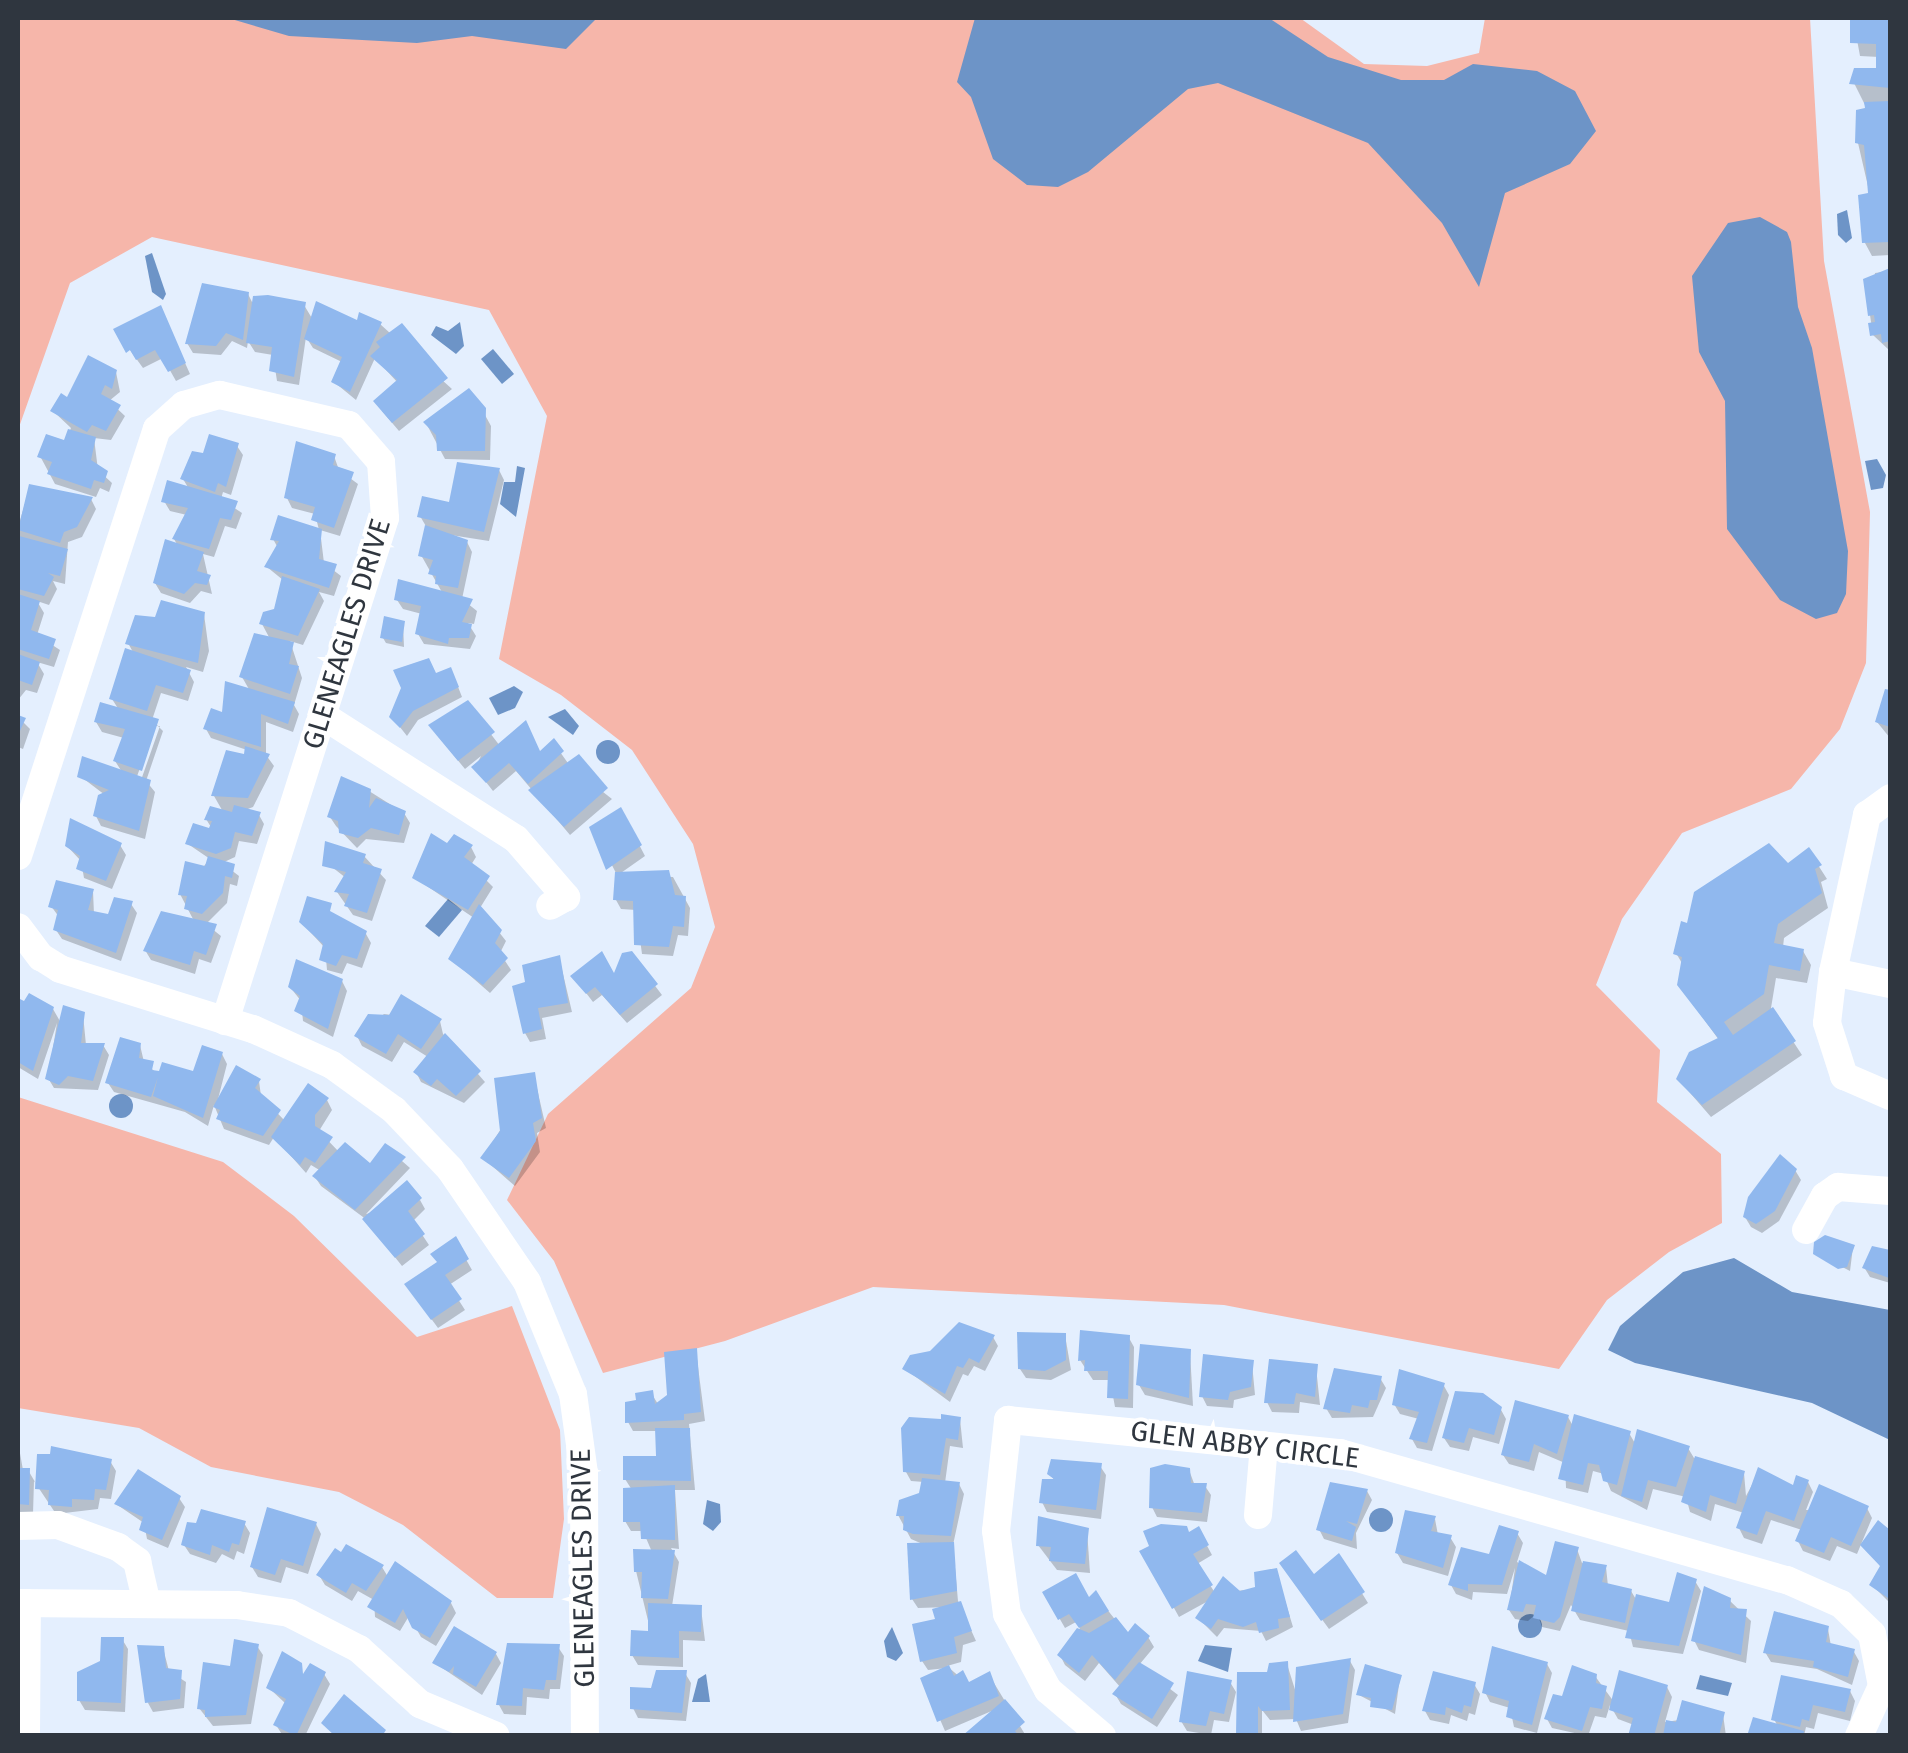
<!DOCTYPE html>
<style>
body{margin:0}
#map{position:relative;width:1908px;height:1753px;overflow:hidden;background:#e4effe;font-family:"Fira Sans",sans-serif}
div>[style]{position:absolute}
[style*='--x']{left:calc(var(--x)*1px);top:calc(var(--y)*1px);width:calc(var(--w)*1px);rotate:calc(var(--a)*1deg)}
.green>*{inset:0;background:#f6b6aa}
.water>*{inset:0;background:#6d94c7}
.round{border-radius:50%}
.shadow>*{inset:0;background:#0003}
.building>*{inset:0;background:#90b8ee}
.minor>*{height:28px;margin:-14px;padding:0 14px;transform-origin:14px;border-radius:14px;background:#fff}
span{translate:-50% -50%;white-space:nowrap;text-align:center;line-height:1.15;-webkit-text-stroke:8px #fff;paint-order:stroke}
.street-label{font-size:28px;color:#2f363f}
.frame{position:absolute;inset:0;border:20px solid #2f363f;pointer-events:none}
</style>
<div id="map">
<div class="green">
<div style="clip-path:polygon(18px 18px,1300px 18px,1364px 64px,1427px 66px,1479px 53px,1485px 18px,1810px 18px,1824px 261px,1870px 512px,1866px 663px,1840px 729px,1791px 789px,1682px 833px,1622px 919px,1596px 985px,1660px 1050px,1657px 1102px,1721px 1154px,1722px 1223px,1669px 1252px,1607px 1300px,1559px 1369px,1224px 1305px,873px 1287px,725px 1341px,603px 1373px,554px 1261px,507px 1200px,548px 1114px,691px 988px,715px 927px,693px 844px,632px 750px,561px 695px,499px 659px,547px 416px,489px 310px,152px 237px,70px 283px,18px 430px)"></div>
<div style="clip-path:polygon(18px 1097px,223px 1162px,294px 1216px,417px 1337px,512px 1306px,560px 1430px,564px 1519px,553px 1598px,497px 1598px,403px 1525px,339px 1492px,211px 1467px,139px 1428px,18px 1408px)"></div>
</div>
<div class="water">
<div style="clip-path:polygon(228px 18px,597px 18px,566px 49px,472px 36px,417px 43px,289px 36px)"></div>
<div style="clip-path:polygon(975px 18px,1269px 18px,1328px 57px,1401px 80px,1444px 80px,1473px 64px,1537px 71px,1575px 91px,1596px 131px,1570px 164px,1505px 193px,1479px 287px,1442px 223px,1368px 143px,1218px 83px,1188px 89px,1088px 172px,1058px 187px,1027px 185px,993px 159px,971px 97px,957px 82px)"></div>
<div style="clip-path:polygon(1847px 210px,1852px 238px,1846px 243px,1838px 235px,1837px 214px)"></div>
<div style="clip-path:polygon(1760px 217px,1787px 232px,1791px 242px,1798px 307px,1812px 348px,1848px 551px,1846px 594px,1837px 613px,1816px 619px,1780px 600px,1727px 529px,1725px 401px,1699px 352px,1692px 276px,1728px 223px)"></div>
<div style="clip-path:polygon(152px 253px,166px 294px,163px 300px,152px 292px,145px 256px)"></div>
<div style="clip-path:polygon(460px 322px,464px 346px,456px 354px,431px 335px,436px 326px,448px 331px)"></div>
<div style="clip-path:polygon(493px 349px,514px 374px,502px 384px,481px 359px)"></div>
<div style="clip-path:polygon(1877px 459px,1886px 475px,1883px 488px,1871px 490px,1865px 461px)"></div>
<div style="clip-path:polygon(517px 466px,525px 468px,516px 517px,500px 504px,504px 482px,515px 482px)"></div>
<div style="clip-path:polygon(514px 686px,523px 692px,515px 708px,498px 715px,489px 698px)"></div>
<div style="clip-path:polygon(565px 709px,579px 726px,573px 735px,548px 717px)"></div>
<div class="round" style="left:596px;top:740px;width:24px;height:24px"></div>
<div style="clip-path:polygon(448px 899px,462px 910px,439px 937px,425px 926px)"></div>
<div class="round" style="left:109px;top:1094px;width:24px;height:24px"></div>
<div style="clip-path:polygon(1734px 1258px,1792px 1292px,1890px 1310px,1890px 1440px,1812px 1403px,1635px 1363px,1608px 1350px,1620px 1326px,1683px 1272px)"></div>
<div style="clip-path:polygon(707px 1500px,720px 1504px,721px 1522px,713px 1531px,703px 1524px)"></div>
<div class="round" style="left:1369px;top:1508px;width:24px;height:24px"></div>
<div class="round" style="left:1518px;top:1614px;width:24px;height:24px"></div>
<div style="clip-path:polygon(892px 1627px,903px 1653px,896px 1661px,887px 1657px,884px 1641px)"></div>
<div style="clip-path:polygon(1205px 1645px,1232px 1648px,1228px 1672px,1198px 1661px)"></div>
<div style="clip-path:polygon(706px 1674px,710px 1702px,692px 1702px,698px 1679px)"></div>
<div style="clip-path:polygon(1700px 1675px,1732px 1683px,1728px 1696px,1696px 1689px)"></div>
</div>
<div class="shadow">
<div style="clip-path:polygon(1853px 18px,1890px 18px,1890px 255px,1872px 256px,1865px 243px,1870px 195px,1858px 143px,1868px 111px,1851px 77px,1879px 70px,1879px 57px,1860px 56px)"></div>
<div style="clip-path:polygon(1890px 271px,1890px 351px,1873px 335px,1870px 315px,1875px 273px)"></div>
<div style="clip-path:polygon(248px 294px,254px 306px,304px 305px,313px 320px,380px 324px,452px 389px,399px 431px,382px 411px,398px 383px,375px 358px,356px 400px,334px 382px,342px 362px,313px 348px,306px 337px,299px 385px,277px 381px,273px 355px,255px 352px,248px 341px,247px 348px,232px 341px,221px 355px,193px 353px,187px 343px)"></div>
<div style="clip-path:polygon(165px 318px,190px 374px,176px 381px,163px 358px,143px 368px,122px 339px)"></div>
<div style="clip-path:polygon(116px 372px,120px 392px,109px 401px,125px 416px,111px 440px,94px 438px,98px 470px,112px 483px,109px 492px,100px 488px,96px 497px,55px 484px,40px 456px,65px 443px,71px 428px,53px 411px)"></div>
<div style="clip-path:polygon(485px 415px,491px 426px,490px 460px,445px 459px,426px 423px)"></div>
<div style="clip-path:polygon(237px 446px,243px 455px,231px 495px,223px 492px,221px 499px,242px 513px,236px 529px,225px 526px,214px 557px,203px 554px,212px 594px,201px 591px,190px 603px,161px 593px,155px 583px,178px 546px,174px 539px,187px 515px,170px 511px,164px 501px,189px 489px,183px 479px,204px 456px)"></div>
<div style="clip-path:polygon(334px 456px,339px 470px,358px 484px,340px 536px,320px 530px,324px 563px,341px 576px,334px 596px,319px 592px,324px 601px,303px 645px,290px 641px,302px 678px,294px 705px,299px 714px,293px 732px,266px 722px,266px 755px,274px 766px,253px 807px,240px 812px,259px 815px,264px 824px,257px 844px,239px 841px,235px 857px,222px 863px,239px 876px,237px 886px,230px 884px,227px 903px,206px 924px,221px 936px,211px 963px,199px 959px,195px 974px,151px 960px,145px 950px,194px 921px,180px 894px,210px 859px,188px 844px,214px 832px,206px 819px,222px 810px,214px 796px,246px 757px,247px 750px,211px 738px,206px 729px,250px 691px,242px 677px,270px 639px,262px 624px,276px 611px,283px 580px,267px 567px,278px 548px,273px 539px,319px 530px,315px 514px,292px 508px,287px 498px)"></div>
<div style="clip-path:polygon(499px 470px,504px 480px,489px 541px,438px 533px,467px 542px,472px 552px,462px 599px,477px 611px,474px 624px,468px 623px,476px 636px,470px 649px,424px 644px,418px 634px,422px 614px,403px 609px,397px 600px,443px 594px,421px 555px,427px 528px,420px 516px,451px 505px)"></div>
<div style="clip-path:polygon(30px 487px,91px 499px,96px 509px,82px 537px,68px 542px,65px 584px,53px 581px,57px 589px,49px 605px,37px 601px,44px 613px,37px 635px,60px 650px,54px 667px,37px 662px,44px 674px,37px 693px,26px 690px,18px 700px,18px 527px)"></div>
<div style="clip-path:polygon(evenodd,204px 614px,209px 651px,203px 672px,186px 667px,194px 682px,188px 701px,161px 693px,152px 720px,163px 731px,146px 781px,155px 792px,145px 839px,101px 826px,96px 816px,105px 795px,80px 776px,122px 772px,115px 761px,124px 738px,102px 732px,96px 722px,119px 710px,112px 699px,134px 654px,128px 643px,157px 620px,204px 614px,155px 726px,160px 726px,140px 783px,135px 782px,155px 726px)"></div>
<div style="clip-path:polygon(403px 623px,404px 647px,386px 643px,383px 638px)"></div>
<div style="clip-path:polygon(436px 676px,455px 679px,462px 697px,418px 720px,407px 736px,392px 717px)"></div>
<div style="clip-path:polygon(1887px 692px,1890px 693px,1890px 738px,1877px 722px)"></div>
<div style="clip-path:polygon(467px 703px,500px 746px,540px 754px,553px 742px,570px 766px,612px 799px,570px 835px,516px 771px,493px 791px,475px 768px,481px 756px,465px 769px,437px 735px)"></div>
<div style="clip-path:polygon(18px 717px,30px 729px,23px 749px,18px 747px)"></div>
<div style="clip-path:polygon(369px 791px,404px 813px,410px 823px,404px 843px,366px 839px,357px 848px,336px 826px,330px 817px)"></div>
<div style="clip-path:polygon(621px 810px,645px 856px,618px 875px,673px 877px,690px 908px,688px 936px,678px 935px,673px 956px,642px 954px,636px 910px,621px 909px,616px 900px,617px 875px,593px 828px)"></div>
<div style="clip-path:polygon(120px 845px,126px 855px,112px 889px,84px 878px,81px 861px,67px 846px)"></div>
<div style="clip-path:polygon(448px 847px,471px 847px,476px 857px,471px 865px,493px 887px,480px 908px,506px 941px,500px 953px,511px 970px,490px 993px,451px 959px,474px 918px,415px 878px)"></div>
<div style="clip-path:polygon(1809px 851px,1827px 879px,1821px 882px,1828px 908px,1784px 938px,1783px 947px,1803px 951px,1811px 965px,1807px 983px,1776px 978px,1771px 1008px,1802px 1055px,1711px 1117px,1678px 1079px,1719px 1040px,1679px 985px,1683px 965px,1676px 953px,1689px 926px)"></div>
<div style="clip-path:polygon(364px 856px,386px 880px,372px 921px,353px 915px,337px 892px,346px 878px,323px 860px)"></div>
<div style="clip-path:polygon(93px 891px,94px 914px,110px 917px,131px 904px,137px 913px,121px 961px,62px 939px,56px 930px,59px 917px,51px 906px)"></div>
<div style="clip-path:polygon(308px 899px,366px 934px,371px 943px,362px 968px,347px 963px,342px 974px,327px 970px,325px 948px,301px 922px)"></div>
<div style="clip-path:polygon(631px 954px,662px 995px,627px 1023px,602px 995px,593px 1002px,573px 976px,614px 978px)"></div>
<div style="clip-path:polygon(559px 957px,572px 1012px,542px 1018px,546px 1039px,530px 1042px,525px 1033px,528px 984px)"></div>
<div style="clip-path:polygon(342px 981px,347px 991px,333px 1037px,303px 1021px,301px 1001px,290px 987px)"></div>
<div style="clip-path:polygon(18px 1002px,53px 1009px,61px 1023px,83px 1014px,86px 1045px,103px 1045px,109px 1055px,98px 1090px,54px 1088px,48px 1078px,57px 1023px,38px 1079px,18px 1067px)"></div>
<div style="clip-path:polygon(384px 1014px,440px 1021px,443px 1034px,485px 1082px,464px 1103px,421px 1082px,416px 1072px,428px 1057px,404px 1042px,392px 1062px,362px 1046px,357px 1036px)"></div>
<div style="clip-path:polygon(140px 1045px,144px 1062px,161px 1077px,195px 1074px,222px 1054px,227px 1064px,217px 1103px,259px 1081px,261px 1096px,285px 1121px,327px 1100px,332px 1110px,319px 1131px,339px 1152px,370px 1167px,386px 1147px,410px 1168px,366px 1214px,420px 1200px,425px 1209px,413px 1221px,429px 1245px,402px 1266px,363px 1217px,321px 1186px,315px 1177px,321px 1171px,311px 1165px,306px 1173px,274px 1137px,269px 1145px,224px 1129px,214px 1105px,208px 1126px,185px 1112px,114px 1092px,108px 1083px)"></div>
<div style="clip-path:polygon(534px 1075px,546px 1128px,537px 1133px,540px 1152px,515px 1186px,483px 1158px)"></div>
<div style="clip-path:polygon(1795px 1170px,1801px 1180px,1779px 1221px,1762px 1233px,1751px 1227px,1745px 1217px)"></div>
<div style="clip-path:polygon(455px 1240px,472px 1270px,449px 1285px,465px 1310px,438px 1328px,413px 1294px)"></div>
<div style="clip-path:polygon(1853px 1247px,1850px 1271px,1815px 1253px)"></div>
<div style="clip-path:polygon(1873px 1249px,1890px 1251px,1890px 1283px,1870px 1277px,1864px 1267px)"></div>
<div style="clip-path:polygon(1065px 1335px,1071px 1370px,1051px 1380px,1026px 1378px,1020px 1369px)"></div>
<div style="clip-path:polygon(993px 1337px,998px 1346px,985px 1371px,974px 1366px,968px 1376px,963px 1374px,950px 1402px,905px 1369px)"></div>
<div style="clip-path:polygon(1129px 1338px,1134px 1347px,1133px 1408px,1115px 1407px,1110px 1380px,1093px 1380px,1080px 1360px)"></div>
<div style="clip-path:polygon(696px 1351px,705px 1421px,689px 1424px,695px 1490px,675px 1490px,679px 1549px,671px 1548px,679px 1562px,672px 1606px,701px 1608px,705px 1641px,683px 1640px,683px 1667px,638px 1665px,632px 1655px,651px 1633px,636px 1571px,652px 1552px,643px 1531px,631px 1531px,625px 1521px,632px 1490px,625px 1479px,658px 1458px,658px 1431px,633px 1431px,628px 1422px,651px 1393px,658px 1404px,670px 1396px)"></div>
<div style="clip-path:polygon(1190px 1351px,1193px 1406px,1145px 1395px,1139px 1385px)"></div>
<div style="clip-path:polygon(1252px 1363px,1255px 1395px,1234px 1400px,1233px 1408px,1207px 1406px,1202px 1396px)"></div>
<div style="clip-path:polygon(1316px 1367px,1320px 1405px,1300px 1402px,1299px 1413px,1272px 1412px,1267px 1402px)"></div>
<div style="clip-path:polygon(1380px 1378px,1386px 1388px,1373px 1417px,1332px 1418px,1326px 1408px)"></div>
<div style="clip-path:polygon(1444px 1386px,1449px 1395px,1432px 1451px,1417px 1448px,1412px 1439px,1419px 1419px,1400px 1414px,1394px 1404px)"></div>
<div style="clip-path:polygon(1500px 1408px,1506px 1419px,1499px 1444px,1473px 1437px,1469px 1451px,1450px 1447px,1444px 1438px)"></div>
<div style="clip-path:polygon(1568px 1417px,1574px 1428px,1629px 1433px,1636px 1445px,1688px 1448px,1694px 1458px,1744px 1473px,1746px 1496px,1760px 1470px,1795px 1488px,1808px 1482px,1813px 1492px,1806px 1510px,1867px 1508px,1872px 1518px,1857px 1554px,1837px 1546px,1830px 1561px,1803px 1551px,1798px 1541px,1802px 1530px,1771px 1520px,1762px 1544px,1744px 1538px,1739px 1528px,1744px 1513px,1715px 1504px,1711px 1521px,1690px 1512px,1686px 1497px,1653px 1489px,1647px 1510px,1611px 1491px,1604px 1474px,1593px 1471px,1588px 1493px,1566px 1488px,1565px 1463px,1539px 1452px,1534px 1471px,1509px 1464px,1503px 1455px)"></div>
<div style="clip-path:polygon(960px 1419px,963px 1448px,950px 1446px,945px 1483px,959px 1484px,964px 1494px,953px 1545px,958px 1601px,976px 1641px,963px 1645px,961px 1662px,947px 1666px,969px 1685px,994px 1683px,1026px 1736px,966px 1736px,994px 1710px,945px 1731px,923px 1680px,947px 1668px,928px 1670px,922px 1661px,950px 1607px,918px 1608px,912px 1599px,925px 1545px,911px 1539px,898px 1515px,921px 1495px,924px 1482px,911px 1481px,906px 1472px)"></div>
<div style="clip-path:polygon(18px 1442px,23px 1470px,28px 1470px,38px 1487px,110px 1461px,116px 1471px,111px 1499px,100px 1498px,98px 1509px,56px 1514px,34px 1481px,33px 1514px,18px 1513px)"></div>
<div style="clip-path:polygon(1100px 1466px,1106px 1475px,1101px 1519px,1047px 1512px,1042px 1502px,1055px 1482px,1050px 1473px)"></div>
<div style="clip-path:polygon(1189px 1470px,1195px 1486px,1205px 1486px,1211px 1495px,1207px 1522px,1157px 1517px,1152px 1507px)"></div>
<div style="clip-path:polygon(1367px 1491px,1372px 1500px,1356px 1533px,1357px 1549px,1324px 1539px,1319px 1529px)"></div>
<div style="clip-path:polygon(179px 1498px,185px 1507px,168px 1548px,147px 1539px,144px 1523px,116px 1504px)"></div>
<div style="clip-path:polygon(1040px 1518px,1087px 1530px,1090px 1573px,1057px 1570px,1038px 1545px)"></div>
<div style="clip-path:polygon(1435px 1519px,1438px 1535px,1450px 1537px,1456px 1547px,1448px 1576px,1403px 1563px,1397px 1553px)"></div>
<div style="clip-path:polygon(244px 1523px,250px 1533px,244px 1554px,237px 1551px,234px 1560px,222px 1554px,216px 1563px,190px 1554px,184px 1545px)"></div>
<div style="clip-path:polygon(1878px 1523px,1890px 1530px,1890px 1603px,1872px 1585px,1882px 1568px,1863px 1545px)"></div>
<div style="clip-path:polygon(316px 1524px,321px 1534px,308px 1574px,286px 1567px,281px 1583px,258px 1577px,252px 1567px)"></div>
<div style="clip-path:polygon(1198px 1529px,1212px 1555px,1197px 1564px,1215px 1593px,1257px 1589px,1276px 1571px,1293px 1627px,1266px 1641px,1261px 1631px,1224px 1628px,1217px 1637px,1198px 1618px,1210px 1600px,1179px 1617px,1143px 1552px)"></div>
<div style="clip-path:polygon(1517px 1533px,1523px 1543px,1517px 1562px,1548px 1579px,1577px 1549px,1582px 1563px,1606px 1567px,1608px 1586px,1631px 1591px,1637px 1601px,1671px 1605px,1695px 1581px,1701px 1591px,1683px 1654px,1633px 1647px,1629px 1631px,1580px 1620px,1571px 1605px,1560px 1631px,1542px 1627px,1537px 1613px,1528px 1621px,1515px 1619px,1509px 1610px,1515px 1568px,1507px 1594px,1473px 1592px,1472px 1600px,1456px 1594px,1451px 1585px)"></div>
<div style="clip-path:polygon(342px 1555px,382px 1567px,388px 1577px,451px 1603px,456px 1613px,436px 1646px,421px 1637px,409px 1616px,400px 1631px,375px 1617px,374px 1600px,358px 1591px,352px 1601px,325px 1585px,319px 1575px)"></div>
<div style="clip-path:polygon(1339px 1556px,1368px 1603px,1329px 1629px,1288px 1573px,1313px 1578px)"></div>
<div style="clip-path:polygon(1045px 1593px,1088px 1600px,1095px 1594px,1128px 1636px,1148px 1637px,1154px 1647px,1139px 1665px,1178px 1695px,1157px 1727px,1121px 1704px,1115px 1694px,1121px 1688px,1099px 1663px,1085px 1681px,1065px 1665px,1060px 1655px,1080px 1628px,1076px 1622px,1065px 1628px)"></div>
<div style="clip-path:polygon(1729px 1600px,1751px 1621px,1746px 1663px,1699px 1650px,1694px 1640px)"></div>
<div style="clip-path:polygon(1828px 1629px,1831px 1646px,1854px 1652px,1859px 1661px,1852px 1685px,1817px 1669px,1771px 1662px,1765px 1652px)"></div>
<div style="clip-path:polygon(122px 1639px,128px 1649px,125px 1712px,85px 1710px,79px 1700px)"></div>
<div style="clip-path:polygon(257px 1646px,263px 1655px,251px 1724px,213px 1726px,199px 1708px)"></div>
<div style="clip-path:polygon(558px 1647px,564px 1656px,560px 1689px,550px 1689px,549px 1699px,527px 1697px,526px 1715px,504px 1714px,499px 1705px)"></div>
<div style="clip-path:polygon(163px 1648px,169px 1671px,186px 1682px,184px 1708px,153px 1712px,148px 1703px)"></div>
<div style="clip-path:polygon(496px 1654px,501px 1663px,482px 1695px,435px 1663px)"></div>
<div style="clip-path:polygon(1350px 1661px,1355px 1670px,1348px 1723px,1301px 1731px,1296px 1719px,1270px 1720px,1262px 1710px,1262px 1736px,1239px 1736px,1269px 1674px,1287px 1664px,1297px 1696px)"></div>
<div style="clip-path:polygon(1547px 1664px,1552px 1673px,1537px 1733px,1514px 1727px,1510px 1708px,1490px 1702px,1485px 1692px)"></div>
<div style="clip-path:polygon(300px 1665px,302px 1686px,324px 1674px,330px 1684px,305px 1736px,283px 1736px,276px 1725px,286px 1704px,269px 1688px)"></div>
<div style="clip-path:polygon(685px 1673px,691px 1683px,686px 1721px,638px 1718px,633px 1708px)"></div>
<div style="clip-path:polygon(1595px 1676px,1614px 1702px,1667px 1687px,1672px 1697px,1665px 1722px,1723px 1714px,1726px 1736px,1631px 1736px,1634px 1725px,1618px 1719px,1610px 1705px,1606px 1718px,1595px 1716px,1588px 1736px,1552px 1728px,1547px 1719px)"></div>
<div style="clip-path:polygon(1400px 1677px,1395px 1714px,1359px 1695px)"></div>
<div style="clip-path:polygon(1230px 1682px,1236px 1692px,1229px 1722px,1214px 1720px,1211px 1735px,1187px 1731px,1181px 1721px)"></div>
<div style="clip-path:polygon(1474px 1684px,1480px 1694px,1475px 1715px,1469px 1713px,1467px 1721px,1451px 1715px,1449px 1724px,1430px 1720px,1425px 1711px)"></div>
<div style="clip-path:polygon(1850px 1691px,1855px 1701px,1850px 1721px,1818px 1713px,1814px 1729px,1806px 1727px,1804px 1736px,1749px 1736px,1778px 1727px,1774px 1719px)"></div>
</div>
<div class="building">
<div style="clip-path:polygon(1850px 18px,1890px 18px,1890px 88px,1849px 84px,1854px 68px,1876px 68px,1876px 44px,1850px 43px)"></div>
<div style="clip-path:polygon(1890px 101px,1890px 242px,1862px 243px,1858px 195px,1868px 193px,1864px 145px,1855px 143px,1856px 110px,1865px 108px,1864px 102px)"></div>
<div style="clip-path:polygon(1890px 268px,1890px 341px,1882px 343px,1881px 334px,1870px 336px,1868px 323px,1875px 322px,1874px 315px,1868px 316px,1863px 279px)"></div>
<div style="clip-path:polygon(202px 283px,249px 292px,243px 340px,226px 333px,216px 346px,185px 344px)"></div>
<div style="clip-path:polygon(268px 295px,306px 302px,294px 377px,269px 371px,272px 347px,246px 343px,253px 296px)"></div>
<div style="clip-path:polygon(316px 301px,357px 320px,359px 312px,382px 322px,350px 392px,331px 382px,342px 357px,304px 339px)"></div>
<div style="clip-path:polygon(161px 305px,186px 363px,168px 372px,155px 350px,136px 360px,130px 350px,126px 353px,113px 329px)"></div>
<div style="clip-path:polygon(402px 323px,448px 378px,392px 423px,373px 401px,397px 380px,370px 356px,380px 347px,376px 342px)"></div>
<div style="clip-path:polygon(88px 355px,117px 370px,112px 389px,105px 385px,101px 394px,121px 405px,106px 431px,92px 425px,87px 432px,50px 411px,61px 393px,67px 397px)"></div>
<div style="clip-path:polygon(469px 388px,486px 408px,485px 451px,437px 451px,436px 435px,423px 422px)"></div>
<div style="clip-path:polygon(68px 429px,96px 437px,91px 460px,108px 471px,104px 483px,94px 480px,91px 489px,47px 474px,52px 462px,37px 457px,46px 434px,64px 440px)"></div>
<div style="clip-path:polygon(209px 434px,239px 443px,226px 487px,218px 483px,215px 492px,180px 479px,192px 451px,203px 453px)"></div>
<div style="clip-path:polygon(296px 441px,336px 454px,333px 465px,354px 472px,334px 528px,311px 520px,315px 507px,284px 498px)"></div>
<div style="clip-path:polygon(457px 462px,500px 468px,484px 532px,417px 517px,422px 496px,449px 502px)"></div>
<div style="clip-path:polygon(167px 480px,238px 501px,231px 520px,220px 518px,209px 549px,172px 539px,188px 508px,161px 502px)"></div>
<div style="clip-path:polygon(29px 484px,93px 497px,77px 527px,64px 532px,60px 543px,18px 530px)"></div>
<div style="clip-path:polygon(278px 515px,322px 529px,319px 559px,337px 564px,329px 588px,264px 567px,279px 541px,270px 540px)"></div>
<div style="clip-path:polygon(425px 525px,468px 540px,458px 588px,435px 584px,436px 576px,428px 574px,433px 560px,418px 556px)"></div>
<div style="clip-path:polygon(19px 536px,68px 549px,60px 576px,48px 573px,54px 577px,44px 596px,18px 589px)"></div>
<div style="clip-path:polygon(165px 539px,204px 552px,197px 571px,211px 575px,207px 585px,195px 583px,184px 594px,153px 583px)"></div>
<div style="clip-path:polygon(282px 576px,320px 589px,298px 636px,259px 624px,263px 612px,274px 609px)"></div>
<div style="clip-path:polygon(398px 579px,473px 599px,462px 622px,472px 624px,469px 638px,449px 638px,448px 644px,415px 634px,421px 606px,394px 600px)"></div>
<div style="clip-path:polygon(18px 594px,40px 601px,31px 630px,56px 639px,49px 659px,18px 649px)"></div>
<div style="clip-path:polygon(161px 600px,205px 612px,198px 663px,125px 644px,135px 615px,155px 617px)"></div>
<div style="clip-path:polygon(384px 616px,405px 621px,402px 642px,380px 638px)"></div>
<div style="clip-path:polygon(254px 633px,294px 642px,289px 664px,299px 666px,290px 694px,239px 677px)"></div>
<div style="clip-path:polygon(125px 648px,191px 670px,183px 693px,156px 685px,147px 711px,109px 699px)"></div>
<div style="clip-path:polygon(18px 654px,40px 662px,32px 685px,18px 680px)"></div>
<div style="clip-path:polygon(429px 658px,436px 673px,451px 667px,459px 687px,413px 711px,400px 728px,389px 717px,401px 688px,393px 670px)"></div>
<div style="clip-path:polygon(225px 681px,295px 702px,288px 724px,261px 714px,261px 747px,203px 729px,211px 708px,222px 712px)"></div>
<div style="clip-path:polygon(1885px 689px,1890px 690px,1890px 727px,1875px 722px)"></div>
<div style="clip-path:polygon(468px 700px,495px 732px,458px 761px,428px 725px)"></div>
<div style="clip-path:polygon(100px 702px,159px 719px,142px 771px,113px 761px,125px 729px,94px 722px)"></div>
<div style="clip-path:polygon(18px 715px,26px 718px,18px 735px)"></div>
<div style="clip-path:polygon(526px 720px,540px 751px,554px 738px,564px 751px,528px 784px,509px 763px,486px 783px,471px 767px)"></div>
<div style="clip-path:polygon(245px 746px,270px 754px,248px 798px,211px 796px,226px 750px,244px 754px)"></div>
<div style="clip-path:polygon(579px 754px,608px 788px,564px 827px,528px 790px)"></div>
<div style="clip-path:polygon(82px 756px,151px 780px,139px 831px,93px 816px,98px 795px,109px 790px,77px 777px)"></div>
<div style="clip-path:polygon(341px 776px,371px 789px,369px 808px,376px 798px,406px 811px,399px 835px,371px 828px,358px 838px,339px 833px,338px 821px,327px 817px)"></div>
<div style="clip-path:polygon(234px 805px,261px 812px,252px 836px,235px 832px,231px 848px,216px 854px,185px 844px,193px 823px,209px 828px,212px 821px,204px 820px,210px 806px,232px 812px)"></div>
<div style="clip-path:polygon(621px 807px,642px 845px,606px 870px,589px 827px)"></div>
<div style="clip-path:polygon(70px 818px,122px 843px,106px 881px,76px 869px,80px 856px,65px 846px)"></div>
<div style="clip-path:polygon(431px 833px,447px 843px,454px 834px,473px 845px,464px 857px,490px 876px,468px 910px,412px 878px)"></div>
<div style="clip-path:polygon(325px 841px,366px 854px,363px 863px,382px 869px,367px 913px,344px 906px,349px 894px,334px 892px,346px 872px,322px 866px)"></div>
<div style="clip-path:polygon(1769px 843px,1788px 863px,1809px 847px,1822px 865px,1815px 869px,1822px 893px,1778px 924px,1774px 943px,1804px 949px,1800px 971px,1769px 965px,1764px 994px,1724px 1022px,1733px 1035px,1773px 1007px,1796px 1041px,1702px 1105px,1676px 1079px,1689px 1052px,1718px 1038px,1677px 985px,1682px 957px,1673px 954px,1681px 921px,1687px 923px,1694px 892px)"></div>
<div style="clip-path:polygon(208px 856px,235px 864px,232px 878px,225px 876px,223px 893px,202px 914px,184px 909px,187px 896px,178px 895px,185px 861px,205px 866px)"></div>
<div style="clip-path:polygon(669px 870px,675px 895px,686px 896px,684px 927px,673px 926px,669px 947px,634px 945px,633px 901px,613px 900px,615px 872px)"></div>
<div style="clip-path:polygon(56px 880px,94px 889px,88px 910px,108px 914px,114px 897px,133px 901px,116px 953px,53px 930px,58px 910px,48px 907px)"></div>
<div style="clip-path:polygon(307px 896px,332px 903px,330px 911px,367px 931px,357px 959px,342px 955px,336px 966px,319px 960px,323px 944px,299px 922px)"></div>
<div style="clip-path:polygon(479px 904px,502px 930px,495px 943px,508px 958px,483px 985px,448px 959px)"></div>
<div style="clip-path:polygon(161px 911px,217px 924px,206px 955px,194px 951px,190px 965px,143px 951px)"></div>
<div style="clip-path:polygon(602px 951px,614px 973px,622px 953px,632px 951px,658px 984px,620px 1015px,595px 987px,586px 994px,570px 976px)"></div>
<div style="clip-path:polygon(560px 955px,568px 1003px,538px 1008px,542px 1029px,523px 1034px,512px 986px,525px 982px,522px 965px)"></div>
<div style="clip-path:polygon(296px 959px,343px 979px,328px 1029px,294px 1011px,300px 996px,288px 987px)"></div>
<div style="clip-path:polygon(29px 993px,54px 1007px,33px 1071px,18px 1062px,18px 998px,24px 1001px)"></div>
<div style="clip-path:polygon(401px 994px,442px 1019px,421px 1049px,398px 1034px,386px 1054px,354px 1036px,368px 1014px,389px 1015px)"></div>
<div style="clip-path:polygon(63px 1005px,85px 1012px,81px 1043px,105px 1043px,93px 1081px,68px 1076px,59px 1085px,45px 1079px)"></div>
<div style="clip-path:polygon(445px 1033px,481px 1071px,456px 1096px,437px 1079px,431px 1086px,413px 1072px)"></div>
<div style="clip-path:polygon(120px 1037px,141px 1043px,139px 1058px,154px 1061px,152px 1070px,159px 1071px,162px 1062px,193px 1071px,202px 1045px,223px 1052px,203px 1118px,153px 1096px,158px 1077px,151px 1097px,105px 1083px)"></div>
<div style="clip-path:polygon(236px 1065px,261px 1079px,255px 1088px,281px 1110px,263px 1136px,216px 1119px,220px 1110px,213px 1107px)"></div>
<div style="clip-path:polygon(535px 1072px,542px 1118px,533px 1123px,536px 1141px,509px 1178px,480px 1158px,500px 1131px,494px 1078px)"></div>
<div style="clip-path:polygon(308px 1083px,329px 1098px,315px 1115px,315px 1126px,333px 1137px,315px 1163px,305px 1157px,300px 1165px,271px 1137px)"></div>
<div style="clip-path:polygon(345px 1142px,370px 1163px,385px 1143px,406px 1157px,355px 1210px,312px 1176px)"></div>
<div style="clip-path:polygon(1780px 1154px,1797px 1169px,1775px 1211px,1756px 1224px,1743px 1217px,1748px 1197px)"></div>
<div style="clip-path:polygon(407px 1180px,422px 1198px,408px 1211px,425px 1234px,395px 1258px,362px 1219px)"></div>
<div style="clip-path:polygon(1825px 1235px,1855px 1245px,1847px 1267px,1838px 1269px,1813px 1254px,1814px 1242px)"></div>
<div style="clip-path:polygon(456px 1236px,469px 1259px,445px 1275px,462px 1299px,431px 1320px,404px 1284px,437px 1262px,430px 1254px)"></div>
<div style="clip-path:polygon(1872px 1246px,1890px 1250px,1889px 1278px,1862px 1268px)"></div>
<div style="clip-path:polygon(959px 1322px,995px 1335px,979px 1363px,969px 1358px,963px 1368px,957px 1366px,945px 1394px,902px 1369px,910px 1355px,930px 1351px)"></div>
<div style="clip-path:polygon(1080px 1330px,1130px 1335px,1128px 1399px,1107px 1398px,1108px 1371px,1084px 1371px,1085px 1360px,1078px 1361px)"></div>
<div style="clip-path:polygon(1017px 1332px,1066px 1333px,1066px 1360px,1045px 1371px,1018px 1369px)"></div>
<div style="clip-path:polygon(1140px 1344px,1191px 1349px,1189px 1398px,1136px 1385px)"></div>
<div style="clip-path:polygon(697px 1348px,701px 1412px,684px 1414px,684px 1420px,625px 1423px,625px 1402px,636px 1400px,635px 1393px,653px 1390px,655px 1404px,667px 1395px,664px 1352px)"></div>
<div style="clip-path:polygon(1203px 1354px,1254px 1360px,1251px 1387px,1230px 1392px,1228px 1400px,1199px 1397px)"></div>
<div style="clip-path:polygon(1269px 1359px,1318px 1364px,1315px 1397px,1296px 1393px,1294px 1404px,1264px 1403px)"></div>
<div style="clip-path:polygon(1334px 1368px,1382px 1376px,1377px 1400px,1370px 1400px,1368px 1408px,1352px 1405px,1350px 1413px,1323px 1409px)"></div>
<div style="clip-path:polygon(1399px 1369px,1445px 1383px,1427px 1443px,1409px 1439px,1419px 1412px,1392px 1405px)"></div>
<div style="clip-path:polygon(1455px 1391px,1483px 1393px,1502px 1407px,1494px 1435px,1469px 1428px,1464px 1443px,1442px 1438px)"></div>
<div style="clip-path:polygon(1515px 1400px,1569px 1415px,1557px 1454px,1534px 1444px,1529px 1462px,1501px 1455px)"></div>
<div style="clip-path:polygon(941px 1414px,961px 1417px,958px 1440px,946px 1438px,940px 1475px,903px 1472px,901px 1428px,909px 1417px,941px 1419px)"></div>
<div style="clip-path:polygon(1574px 1414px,1631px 1431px,1617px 1485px,1603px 1481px,1599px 1465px,1588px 1463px,1583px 1485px,1558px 1479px)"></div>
<div style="clip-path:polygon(655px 1428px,690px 1428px,691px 1481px,623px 1480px,623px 1456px,656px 1456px)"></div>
<div style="clip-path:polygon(1637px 1429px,1690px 1446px,1676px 1487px,1648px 1480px,1642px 1502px,1621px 1496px)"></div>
<div style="clip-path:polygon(51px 1446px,112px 1459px,106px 1490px,95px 1489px,94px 1500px,72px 1499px,72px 1507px,48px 1505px,49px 1490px,35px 1489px,37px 1454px,50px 1454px)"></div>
<div style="clip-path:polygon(1695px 1456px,1745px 1471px,1736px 1504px,1710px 1495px,1706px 1512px,1681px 1502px)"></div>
<div style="clip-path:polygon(1051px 1459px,1102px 1463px,1096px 1510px,1039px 1503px,1042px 1479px,1054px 1479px,1047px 1474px)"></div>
<div style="clip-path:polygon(1165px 1464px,1190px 1468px,1191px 1483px,1207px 1483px,1202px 1513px,1149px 1508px,1150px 1468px)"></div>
<div style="clip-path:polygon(1758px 1467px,1793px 1485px,1796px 1475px,1809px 1480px,1794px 1521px,1766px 1511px,1757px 1535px,1736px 1528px)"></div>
<div style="clip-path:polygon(18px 1468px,30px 1468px,29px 1505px,18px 1504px)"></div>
<div style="clip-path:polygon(138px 1469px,181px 1496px,162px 1540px,139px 1530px,143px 1517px,114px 1504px)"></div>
<div style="clip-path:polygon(922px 1478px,960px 1482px,951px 1536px,913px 1534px,903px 1530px,904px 1516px,896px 1516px,899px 1500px,919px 1493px)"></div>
<div style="clip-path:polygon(1330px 1482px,1368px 1489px,1357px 1524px,1346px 1521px,1356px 1527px,1352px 1541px,1316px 1530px)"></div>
<div style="clip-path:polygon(1819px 1484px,1869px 1506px,1851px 1546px,1831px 1537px,1824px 1553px,1795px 1541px)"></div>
<div style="clip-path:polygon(675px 1485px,675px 1540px,641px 1539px,640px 1522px,623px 1522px,623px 1488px)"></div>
<div style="clip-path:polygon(267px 1507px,317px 1522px,303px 1566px,281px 1559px,275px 1575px,250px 1567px)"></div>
<div style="clip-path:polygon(201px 1509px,246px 1521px,239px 1545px,232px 1543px,229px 1552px,212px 1545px,210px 1555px,181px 1545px,187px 1522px,196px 1523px)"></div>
<div style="clip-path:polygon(1405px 1510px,1436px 1516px,1431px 1531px,1452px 1535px,1443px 1568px,1395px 1553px)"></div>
<div style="clip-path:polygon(1038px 1516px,1089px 1528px,1085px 1564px,1049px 1561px,1051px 1547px,1036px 1546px)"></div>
<div style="clip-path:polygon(1878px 1520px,1890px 1530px,1888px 1598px,1869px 1585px,1880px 1566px,1860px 1545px)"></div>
<div style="clip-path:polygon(1161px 1524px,1187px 1526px,1189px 1532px,1199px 1526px,1209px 1545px,1193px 1554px,1213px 1585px,1172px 1609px,1139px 1551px,1149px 1546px,1143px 1531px)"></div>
<div style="clip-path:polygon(1499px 1525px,1519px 1531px,1502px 1585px,1468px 1584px,1468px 1591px,1448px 1585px,1461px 1547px,1489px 1554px)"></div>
<div style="clip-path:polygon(1555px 1541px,1579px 1547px,1560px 1617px,1554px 1623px,1533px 1618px,1536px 1605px,1526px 1604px,1523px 1612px,1507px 1610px,1519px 1560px,1546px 1575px)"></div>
<div style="clip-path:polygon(954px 1542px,957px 1591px,910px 1600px,907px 1543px)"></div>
<div style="clip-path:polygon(346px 1544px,384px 1565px,366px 1591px,352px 1583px,346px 1593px,316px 1575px,335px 1548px,341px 1552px)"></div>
<div style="clip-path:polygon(633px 1549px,675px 1550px,668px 1599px,641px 1598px,642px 1572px,634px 1572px)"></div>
<div style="clip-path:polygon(1296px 1550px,1314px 1574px,1339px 1553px,1365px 1592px,1321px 1621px,1279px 1563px)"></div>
<div style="clip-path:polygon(395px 1561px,452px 1601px,430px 1638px,412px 1628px,403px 1609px,395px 1623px,367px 1607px)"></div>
<div style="clip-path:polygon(1583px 1561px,1607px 1565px,1602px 1582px,1632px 1589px,1625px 1623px,1571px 1611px)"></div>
<div style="clip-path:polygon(1277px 1568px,1290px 1617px,1278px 1619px,1279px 1628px,1259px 1633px,1256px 1622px,1243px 1627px,1218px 1619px,1211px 1629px,1195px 1618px,1223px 1576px,1240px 1591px,1255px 1587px,1254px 1572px)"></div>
<div style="clip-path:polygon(1677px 1572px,1697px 1579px,1679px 1646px,1625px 1638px,1636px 1594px,1669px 1602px)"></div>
<div style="clip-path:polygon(1076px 1573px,1089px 1597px,1096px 1590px,1109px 1611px,1079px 1628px,1069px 1614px,1058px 1620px,1042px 1592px)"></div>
<div style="clip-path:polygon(1704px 1586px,1731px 1598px,1730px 1608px,1747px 1609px,1741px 1655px,1691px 1641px)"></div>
<div style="clip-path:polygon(961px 1601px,972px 1631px,954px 1637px,957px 1653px,920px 1662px,912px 1624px,935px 1619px,932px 1609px)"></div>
<div style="clip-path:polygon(648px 1603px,702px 1605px,701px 1632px,679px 1631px,679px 1658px,630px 1656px,631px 1630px,648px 1631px)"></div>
<div style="clip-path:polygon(1774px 1611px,1829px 1626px,1826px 1642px,1855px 1649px,1848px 1677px,1813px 1667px,1814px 1661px,1763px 1653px)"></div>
<div style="clip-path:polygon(1116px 1617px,1128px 1632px,1135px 1623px,1150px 1636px,1115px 1680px,1092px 1655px,1079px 1673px,1057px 1655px,1077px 1628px,1089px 1633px)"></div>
<div style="clip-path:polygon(454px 1626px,497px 1652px,476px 1687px,453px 1674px,454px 1666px,449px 1672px,432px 1663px)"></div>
<div style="clip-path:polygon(101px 1637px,124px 1637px,121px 1703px,77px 1701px,77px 1672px,100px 1661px)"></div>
<div style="clip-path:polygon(234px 1639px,259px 1644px,246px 1715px,205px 1717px,205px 1710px,197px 1709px,203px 1662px,230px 1666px)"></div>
<div style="clip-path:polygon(507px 1643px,560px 1644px,556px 1680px,546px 1680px,544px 1690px,523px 1688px,522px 1706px,496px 1705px)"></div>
<div style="clip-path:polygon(137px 1645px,164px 1646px,166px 1668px,182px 1670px,180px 1699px,145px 1703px)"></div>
<div style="clip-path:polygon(1492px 1646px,1548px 1662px,1532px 1725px,1506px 1717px,1509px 1701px,1482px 1693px)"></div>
<div style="clip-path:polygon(282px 1651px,302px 1663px,303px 1674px,310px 1663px,326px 1672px,296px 1736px,273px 1725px,286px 1699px,266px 1688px)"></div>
<div style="clip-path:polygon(1351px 1658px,1343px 1714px,1293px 1722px,1296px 1667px)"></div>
<div style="clip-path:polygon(1288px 1661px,1290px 1710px,1262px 1711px,1258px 1706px,1258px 1734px,1236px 1735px,1237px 1672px,1267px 1672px,1269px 1663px)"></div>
<div style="clip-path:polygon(1139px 1662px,1174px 1683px,1152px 1719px,1112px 1694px)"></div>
<div style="clip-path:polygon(1365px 1664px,1402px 1675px,1392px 1710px,1370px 1707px,1371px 1698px,1356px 1695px)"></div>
<div style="clip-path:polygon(949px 1665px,954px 1676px,963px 1670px,969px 1682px,990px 1671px,999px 1696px,937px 1722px,920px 1678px)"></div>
<div style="clip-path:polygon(1572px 1665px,1597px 1674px,1596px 1683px,1607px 1686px,1602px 1709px,1590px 1707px,1582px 1731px,1544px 1719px,1553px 1694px,1562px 1696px)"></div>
<div style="clip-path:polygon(656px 1670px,687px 1670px,682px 1713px,630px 1709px,630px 1687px,651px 1688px)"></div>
<div style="clip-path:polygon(1619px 1670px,1668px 1685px,1654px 1736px,1628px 1736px,1633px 1718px,1609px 1710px)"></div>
<div style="clip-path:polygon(1187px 1671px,1232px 1680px,1224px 1714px,1210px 1711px,1206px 1726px,1179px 1722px)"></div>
<div style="clip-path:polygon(1433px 1671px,1476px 1682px,1471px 1707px,1464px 1705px,1462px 1713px,1446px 1707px,1445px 1715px,1422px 1711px)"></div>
<div style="clip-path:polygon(1781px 1675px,1851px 1689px,1845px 1712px,1813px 1705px,1809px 1721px,1802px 1719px,1800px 1727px,1771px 1720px)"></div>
<div style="clip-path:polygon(344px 1694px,386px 1730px,382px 1736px,335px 1736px,321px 1723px)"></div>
<div style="clip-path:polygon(1005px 1699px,1025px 1722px,1015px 1731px,1019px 1736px,962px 1736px)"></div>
<div style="clip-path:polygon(1682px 1700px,1725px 1712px,1719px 1736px,1663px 1736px,1666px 1720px,1676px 1722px)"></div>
<div style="clip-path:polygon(1753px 1717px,1804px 1731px,1803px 1736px,1747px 1736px)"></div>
</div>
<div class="minor">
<div style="--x:322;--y:715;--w:230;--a:32.6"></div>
<div style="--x:516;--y:839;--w:77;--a:49.2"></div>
<div style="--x:566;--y:897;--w:18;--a:151"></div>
<div style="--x:18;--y:856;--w:449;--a:-72"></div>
<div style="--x:157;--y:429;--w:36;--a:-42"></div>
<div style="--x:184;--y:405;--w:37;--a:-16"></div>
<div style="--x:220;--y:395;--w:132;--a:13.1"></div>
<div style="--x:349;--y:425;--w:49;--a:49.1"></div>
<div style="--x:381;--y:462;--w:56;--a:85.9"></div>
<div style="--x:385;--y:518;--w:528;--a:107.65"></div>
<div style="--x:18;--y:927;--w:38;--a:53"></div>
<div style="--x:41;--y:957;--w:22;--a:32"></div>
<div style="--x:60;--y:969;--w:202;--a:17.3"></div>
<div style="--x:253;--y:1029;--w:87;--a:24.5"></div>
<div style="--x:332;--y:1065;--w:77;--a:36"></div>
<div style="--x:394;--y:1110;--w:81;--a:46.5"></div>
<div style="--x:450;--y:1169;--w:137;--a:55.7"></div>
<div style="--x:527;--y:1282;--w:121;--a:67.7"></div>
<div style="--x:573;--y:1394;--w:80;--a:82.1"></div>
<div style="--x:584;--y:1473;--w:263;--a:89.8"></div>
<div style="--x:1833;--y:972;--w:161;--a:-77.8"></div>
<div style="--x:1867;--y:815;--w:29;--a:-36"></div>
<div style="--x:1890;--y:984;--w:58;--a:-168.1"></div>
<div style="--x:1833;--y:972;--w:51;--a:96.7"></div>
<div style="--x:1827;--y:1023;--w:56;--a:72.2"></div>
<div style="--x:1844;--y:1076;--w:50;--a:23.5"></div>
<div style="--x:1806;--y:1230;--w:39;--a:-61"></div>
<div style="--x:1825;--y:1196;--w:16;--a:-35"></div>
<div style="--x:1838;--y:1187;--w:52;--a:4.4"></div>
<div style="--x:1258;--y:1515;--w:70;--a:-85.1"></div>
<div style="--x:18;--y:1526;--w:40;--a:-1.4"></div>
<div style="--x:58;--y:1525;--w:64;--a:20.1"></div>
<div style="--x:118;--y:1547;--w:24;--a:36"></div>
<div style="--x:137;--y:1561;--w:44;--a:76.9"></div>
<div style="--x:18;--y:1603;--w:219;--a:0.5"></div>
<div style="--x:237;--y:1605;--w:53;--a:8.7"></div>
<div style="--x:289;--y:1613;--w:79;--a:27.2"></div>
<div style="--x:359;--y:1649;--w:82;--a:42"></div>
<div style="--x:420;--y:1704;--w:82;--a:22.8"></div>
<div style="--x:26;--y:1736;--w:133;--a:-89.6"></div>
<div style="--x:1102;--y:1736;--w:71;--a:-139.6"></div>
<div style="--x:1048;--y:1690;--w:86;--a:-118.3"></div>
<div style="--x:1007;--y:1614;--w:84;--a:-97.5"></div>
<div style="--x:996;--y:1531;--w:112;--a:-83.8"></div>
<div style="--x:1008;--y:1420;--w:334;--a:5.7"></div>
<div style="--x:1340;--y:1453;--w:465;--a:15.9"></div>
<div style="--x:1787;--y:1580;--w:59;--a:24"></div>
<div style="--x:1841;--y:1604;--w:43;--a:44.1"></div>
<div style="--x:1872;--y:1634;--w:53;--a:79.1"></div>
<div style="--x:1882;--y:1686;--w:55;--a:114.7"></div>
</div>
<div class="street-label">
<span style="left:347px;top:634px;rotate:-73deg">GLENEAGLES DRIVE</span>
<span style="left:1245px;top:1445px;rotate:7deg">GLEN ABBY CIRCLE</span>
<span style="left:583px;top:1568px;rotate:-91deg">GLENEAGLES DRIVE</span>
</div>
<div class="frame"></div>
</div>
